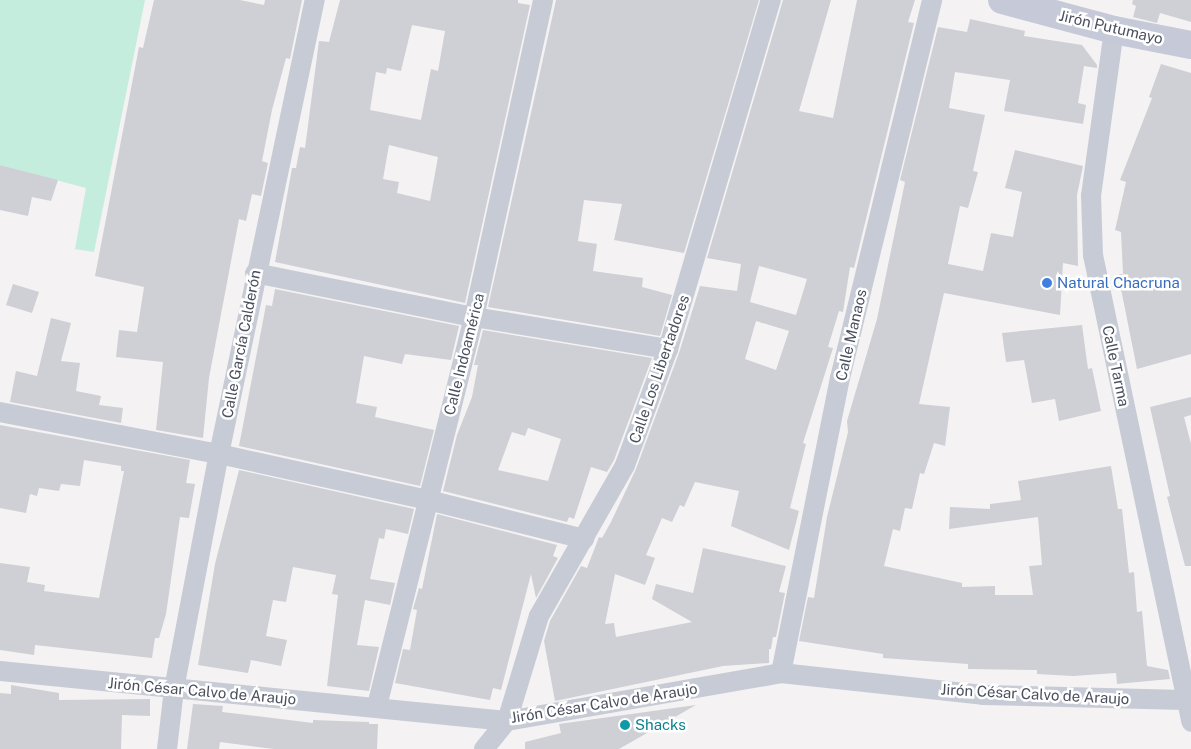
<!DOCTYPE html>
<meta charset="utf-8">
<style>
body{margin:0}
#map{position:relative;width:1191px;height:749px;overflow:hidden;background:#f4f2f2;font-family:"Public Sans",sans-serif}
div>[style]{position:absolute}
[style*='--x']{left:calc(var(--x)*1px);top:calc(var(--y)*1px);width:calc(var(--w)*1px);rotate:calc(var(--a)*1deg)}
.green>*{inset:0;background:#c4edde}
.building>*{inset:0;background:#cfd0d5}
.street>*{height:20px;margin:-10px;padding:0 10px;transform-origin:10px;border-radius:10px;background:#c6cbd5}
.secondary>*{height:28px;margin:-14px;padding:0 14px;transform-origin:14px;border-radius:14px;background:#c6cad8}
.dots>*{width:14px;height:14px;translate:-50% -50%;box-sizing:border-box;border:2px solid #fff;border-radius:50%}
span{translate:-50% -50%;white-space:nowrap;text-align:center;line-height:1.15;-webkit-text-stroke:5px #fff;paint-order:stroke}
.street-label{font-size:15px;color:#4a505e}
.shop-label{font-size:15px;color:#366cbe}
.left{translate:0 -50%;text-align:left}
.culture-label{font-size:15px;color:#0d838f}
</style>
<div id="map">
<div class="green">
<div style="clip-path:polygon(0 0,145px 0,94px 252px,75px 249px,86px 188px,0 165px)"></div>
</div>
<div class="building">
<div style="clip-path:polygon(154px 0,240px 0,264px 5px,265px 0,302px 0,290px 59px,286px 58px,272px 110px,262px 161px,268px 163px,261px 196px,252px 194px,246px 221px,239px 219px,209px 378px,203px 438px,156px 430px,163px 362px,116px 357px,119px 330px,137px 332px,144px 287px,95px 276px,139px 47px,143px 48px)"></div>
<div style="clip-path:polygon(evenodd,340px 0,518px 0,518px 3px,530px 5px,465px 303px,275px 262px,292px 168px,296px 168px,300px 147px,305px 148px,319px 41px,329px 42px,340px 0,412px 25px,445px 31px,438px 71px,431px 69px,421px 120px,370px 110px,376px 72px,386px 74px,387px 68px,401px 71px,412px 25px,340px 0,389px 145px,438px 157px,430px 201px,397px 193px,399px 182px,383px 179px,389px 145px)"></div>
<div style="clip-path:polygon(556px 0,759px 0,684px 253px,614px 240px,622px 204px,584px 200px,578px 241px,597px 244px,593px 271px,643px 278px,642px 287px,672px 295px,660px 336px,488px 307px)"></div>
<div style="clip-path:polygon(evenodd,783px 0,831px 0,799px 111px,833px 118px,857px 0,915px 0,908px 22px,914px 23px,854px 268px,850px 267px,843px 312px,839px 311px,828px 347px,833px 348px,803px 443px,806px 444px,790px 508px,799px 511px,789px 550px,731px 526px,739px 491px,695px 482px,684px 507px,680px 505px,672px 522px,662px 518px,646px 555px,655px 558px,645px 585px,615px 574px,605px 624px,614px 623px,616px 637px,692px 622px,652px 599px,656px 584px,693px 593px,703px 548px,786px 566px,779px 592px,785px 593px,776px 637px,773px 637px,771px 649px,769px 649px,769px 663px,723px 666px,555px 701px,544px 641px,550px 621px,581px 566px,587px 568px,599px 537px,602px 538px,611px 522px,636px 469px,679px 353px,700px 286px,737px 291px,741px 264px,707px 258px,783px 0,759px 266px,807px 279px,796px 315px,750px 302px,759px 266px,783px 0,756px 321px,789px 331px,776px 370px,745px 359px,756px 321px)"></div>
<div style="clip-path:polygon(1133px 0,1191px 0,1191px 22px,1160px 13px,1157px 23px,1133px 17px,1136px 6px,1132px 4px)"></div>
<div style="clip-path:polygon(970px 19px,1025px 31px,1024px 36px,1082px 45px,1097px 65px,1097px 68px,1084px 66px,1078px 103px,1086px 105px,1083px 124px,1004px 111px,1010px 80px,955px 72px,949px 108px,985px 115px,973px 171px,978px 172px,968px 208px,960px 206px,948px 264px,983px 271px,991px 233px,1013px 237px,1022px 192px,1005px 188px,1015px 150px,1083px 166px,1077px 195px,1078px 266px,1063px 263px,1060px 315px,944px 293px,919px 404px,950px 407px,945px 446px,934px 443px,924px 474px,920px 473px,912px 509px,905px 508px,900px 531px,893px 529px,884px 566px,962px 583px,962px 587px,995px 586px,995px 595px,1033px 595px,1029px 566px,1042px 565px,1038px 517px,949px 529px,950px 507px,990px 509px,990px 504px,1021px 500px,1018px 481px,1111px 466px,1118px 509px,1122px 509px,1129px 573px,1134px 572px,1137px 612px,1142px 611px,1147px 666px,1168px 670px,1170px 679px,1117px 684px,1116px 673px,1073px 676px,1037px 674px,1037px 670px,968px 669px,968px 664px,883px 658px,883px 654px,799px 641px,808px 597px,814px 598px,827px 517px,848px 432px,847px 421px,877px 319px,905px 182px,900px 180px,938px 27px,967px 32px)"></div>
<div style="clip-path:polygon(1161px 64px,1191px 73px,1191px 354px,1137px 369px,1118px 274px,1123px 274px,1121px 232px,1115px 230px,1126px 182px,1120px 180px,1152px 98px,1149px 97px)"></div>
<div style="clip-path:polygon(0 165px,58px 180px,51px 201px,32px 197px,28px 216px,0 210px)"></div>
<div style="clip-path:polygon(13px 284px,39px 292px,32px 313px,6px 305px)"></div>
<div style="clip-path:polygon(275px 289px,459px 326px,451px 360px,405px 354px,402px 364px,364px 356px,356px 403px,377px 407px,375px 417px,434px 430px,420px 486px,239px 446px,266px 305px,272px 306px)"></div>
<div style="clip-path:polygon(51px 318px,71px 323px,61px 361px,80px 363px,76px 391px,101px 396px,99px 405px,123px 408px,121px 423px,10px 402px,16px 371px,37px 376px)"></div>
<div style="clip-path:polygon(1082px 325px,1088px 369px,1092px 368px,1101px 411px,1059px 421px,1055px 399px,1032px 403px,1024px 360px,1006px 362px,1002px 333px)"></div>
<div style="clip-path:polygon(evenodd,483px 330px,652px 358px,614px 460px,607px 472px,591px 467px,574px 519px,569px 517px,567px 522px,443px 491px,457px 435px,472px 397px,478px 365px,474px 365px,483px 330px,528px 428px,561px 439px,548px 481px,498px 470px,512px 432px,525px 436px,528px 428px)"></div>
<div style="clip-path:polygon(1191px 397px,1191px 415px,1184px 417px,1191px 444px,1191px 566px,1185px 566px,1167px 497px,1170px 496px,1150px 407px)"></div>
<div style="clip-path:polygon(0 425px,190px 460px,186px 483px,195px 484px,189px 518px,180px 517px,166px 614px,159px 638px,155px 638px,152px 658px,35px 645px,34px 655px,0 650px,0 563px,30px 567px,27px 582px,45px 585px,44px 591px,99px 598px,124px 471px,121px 471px,121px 466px,84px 460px,80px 486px,61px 484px,59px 491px,39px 488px,37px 496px,30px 494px,26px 513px,0 508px)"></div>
<div style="clip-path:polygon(239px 470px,414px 509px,408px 534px,386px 529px,384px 539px,379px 538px,370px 579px,395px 583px,390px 605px,365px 600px,357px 645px,379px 647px,369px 691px,327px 686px,338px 595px,332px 594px,336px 575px,293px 567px,286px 602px,273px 600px,266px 636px,287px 640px,281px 666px,251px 660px,248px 673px,198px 665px,215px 564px)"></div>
<div style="clip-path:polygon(437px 514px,557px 545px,553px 556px,558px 558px,536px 598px,531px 574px,501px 690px,493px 688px,490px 700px,395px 683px,403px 649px,410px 650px,417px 610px,413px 609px,419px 588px,422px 589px)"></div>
<div style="clip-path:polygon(11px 685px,59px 693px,59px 700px,150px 699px,150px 716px,122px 715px,121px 749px,0 749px,0 693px,11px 694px)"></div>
<div style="clip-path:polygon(193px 704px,223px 706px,222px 712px,313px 723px,313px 720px,369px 722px,369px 724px,378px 724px,377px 749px,274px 749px,220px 742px,219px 749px,187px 749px)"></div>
<div style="clip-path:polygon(696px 705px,619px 749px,525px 749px,525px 742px,561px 733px,559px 724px)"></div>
</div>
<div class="street">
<div style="--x:1114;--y:30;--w:167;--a:97.9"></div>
<div style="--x:1091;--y:195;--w:60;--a:88.1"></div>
<div style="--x:1093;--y:255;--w:477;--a:78.1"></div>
<div style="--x:255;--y:273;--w:223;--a:11.4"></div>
<div style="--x:474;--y:317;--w:197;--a:9.4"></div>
<div style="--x:0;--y:412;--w:223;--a:10.9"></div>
<div style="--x:219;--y:454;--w:214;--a:12.4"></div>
<div style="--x:428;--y:500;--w:161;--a:14"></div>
<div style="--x:0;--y:671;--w:509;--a:5.63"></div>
<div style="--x:507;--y:721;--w:278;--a:-9.9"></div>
<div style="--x:781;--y:673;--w:203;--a:6.2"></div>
<div style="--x:983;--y:695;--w:202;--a:1.4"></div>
<div style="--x:781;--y:673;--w:301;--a:-78.7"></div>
<div style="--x:840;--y:378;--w:389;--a:-76.3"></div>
<div style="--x:377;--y:706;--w:401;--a:-76"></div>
<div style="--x:474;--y:317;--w:324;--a:-77.7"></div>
<div style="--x:167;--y:749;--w:60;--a:-83.3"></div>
<div style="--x:174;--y:689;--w:239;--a:-79.2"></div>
<div style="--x:219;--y:454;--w:464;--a:-78.1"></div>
<div style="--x:484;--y:749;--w:36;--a:-51"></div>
<div style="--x:507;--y:721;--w:110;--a:-73.1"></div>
<div style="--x:539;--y:616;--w:174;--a:-60.3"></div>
<div style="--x:625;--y:465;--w:124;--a:-69.7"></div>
<div style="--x:668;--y:349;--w:364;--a:-73.6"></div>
</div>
<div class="secondary">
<div style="--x:1002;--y:0;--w:116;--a:15"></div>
<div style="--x:1114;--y:30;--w:78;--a:11"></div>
</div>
<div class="dots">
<div style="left:1047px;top:283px;background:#3f7fe0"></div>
<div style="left:625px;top:725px;background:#0f9aa8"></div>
</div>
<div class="street-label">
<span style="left:1111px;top:27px;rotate:13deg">Jirón Putumayo</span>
<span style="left:851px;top:335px;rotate:-77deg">Calle Manaos</span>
<span style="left:241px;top:344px;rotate:-79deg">Calle García Calderón</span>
<span style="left:464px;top:354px;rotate:-76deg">Calle Indoamérica</span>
<span style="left:1116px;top:366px;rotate:78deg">Calle Tarma</span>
<span style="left:659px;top:369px;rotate:-71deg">Calle Los Libertadores</span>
<span style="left:202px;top:691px;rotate:5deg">Jirón César Calvo de Araujo</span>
<span style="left:1035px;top:694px;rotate:3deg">Jirón César Calvo de Araujo</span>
<span style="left:604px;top:703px;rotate:-9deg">Jirón César Calvo de Araujo</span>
</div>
<div class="shop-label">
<span class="left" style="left:1057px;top:283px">Natural Chacruna</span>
</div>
<div class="culture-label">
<span class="left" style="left:635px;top:725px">Shacks</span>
</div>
</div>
